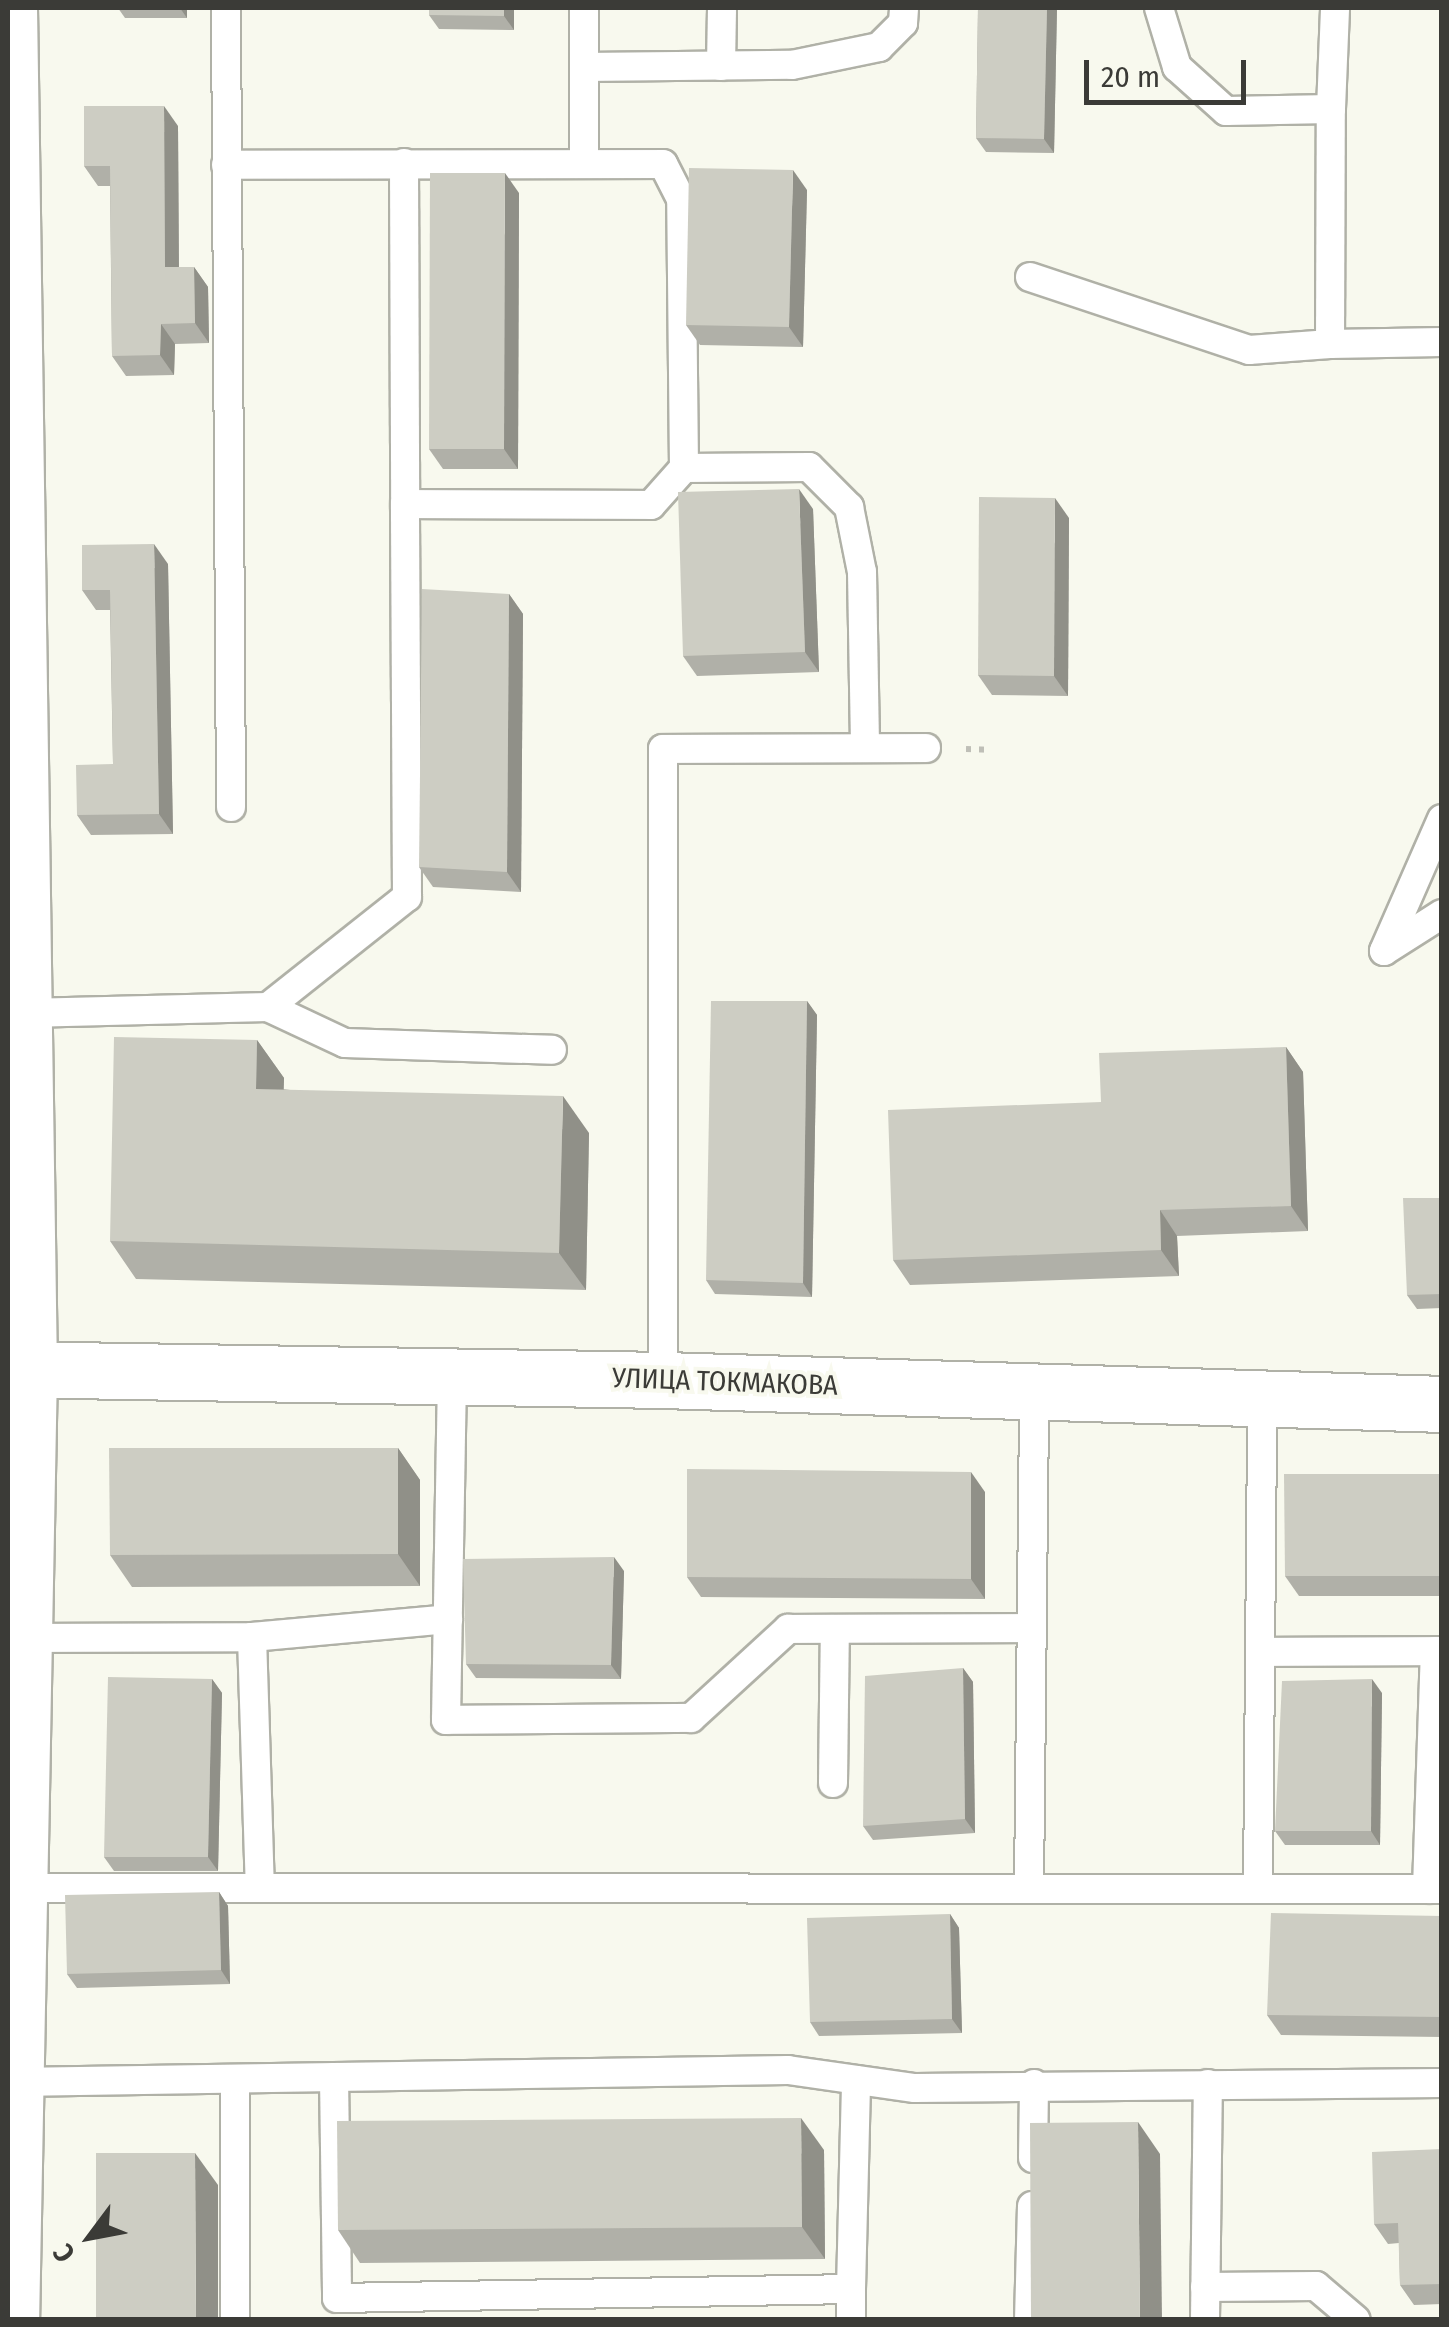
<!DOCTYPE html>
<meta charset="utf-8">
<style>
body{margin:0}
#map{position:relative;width:1449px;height:2327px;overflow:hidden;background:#f8f9ee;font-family:"Fira Sans Condensed",sans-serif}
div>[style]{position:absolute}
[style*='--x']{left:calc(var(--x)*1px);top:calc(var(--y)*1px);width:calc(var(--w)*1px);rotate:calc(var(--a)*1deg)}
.path>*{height:6px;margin-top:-3px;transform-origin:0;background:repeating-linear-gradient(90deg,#bfbfb7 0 5px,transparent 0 13px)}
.roads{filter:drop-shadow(2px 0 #b0b1a7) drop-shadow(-2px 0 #b0b1a7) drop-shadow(0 2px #b0b1a7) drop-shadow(0 -2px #b0b1a7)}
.lane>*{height:28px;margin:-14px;padding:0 14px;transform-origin:14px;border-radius:14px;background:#fff}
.street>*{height:55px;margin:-27.5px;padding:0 27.5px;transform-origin:27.5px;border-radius:27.5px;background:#fff}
.wall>*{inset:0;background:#b0b0a8}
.shaded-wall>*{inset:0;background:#909088}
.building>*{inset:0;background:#cdcdc3}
span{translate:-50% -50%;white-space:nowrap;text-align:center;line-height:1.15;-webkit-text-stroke:8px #f8f9ee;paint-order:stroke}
.street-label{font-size:28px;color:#3b3b37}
.frame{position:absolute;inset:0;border:10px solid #3b3b37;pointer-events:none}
.north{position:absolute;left:40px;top:2187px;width:100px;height:100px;-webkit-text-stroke:8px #f8f9ee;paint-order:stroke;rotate:238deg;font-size:28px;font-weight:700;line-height:40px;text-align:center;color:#3b3b37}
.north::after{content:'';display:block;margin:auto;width:35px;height:45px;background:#3b3b37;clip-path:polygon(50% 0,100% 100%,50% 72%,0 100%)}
.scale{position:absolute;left:1084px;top:60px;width:162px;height:45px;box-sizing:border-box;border:5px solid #3b3b37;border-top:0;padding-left:12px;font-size:30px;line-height:35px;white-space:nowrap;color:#3b3b37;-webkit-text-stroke:8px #f8f9ee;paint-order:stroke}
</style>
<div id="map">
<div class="path">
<div style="--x:966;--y:749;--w:23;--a:2"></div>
</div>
<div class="roads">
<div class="lane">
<div style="--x:226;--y:8;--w:799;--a:89.64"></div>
<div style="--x:584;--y:8;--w:153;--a:90"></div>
<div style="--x:1159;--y:8;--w:62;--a:73"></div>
<div style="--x:1177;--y:67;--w:66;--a:41.9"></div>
<div style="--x:1226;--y:111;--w:105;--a:-1.1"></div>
<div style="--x:1331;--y:109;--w:101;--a:-87.7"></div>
<div style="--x:721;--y:66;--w:58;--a:-89"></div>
<div style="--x:584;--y:67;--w:208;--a:-0.6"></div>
<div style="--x:792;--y:65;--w:89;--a:-11.7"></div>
<div style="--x:879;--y:47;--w:34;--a:-45"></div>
<div style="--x:903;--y:23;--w:15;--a:-86"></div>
<div style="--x:404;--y:163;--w:341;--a:89.8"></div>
<div style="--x:1030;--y:277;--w:231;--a:18.4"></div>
<div style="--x:1249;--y:350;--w:81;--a:-4.2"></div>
<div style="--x:1330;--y:344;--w:235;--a:-89.8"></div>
<div style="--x:1330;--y:344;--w:112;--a:-1"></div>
<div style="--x:684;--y:468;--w:125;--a:-0.5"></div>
<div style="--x:809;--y:467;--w:57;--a:45"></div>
<div style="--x:849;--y:507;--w:66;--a:78.7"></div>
<div style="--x:862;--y:572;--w:174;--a:89"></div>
<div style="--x:1384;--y:951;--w:144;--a:-66.3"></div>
<div style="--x:1384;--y:951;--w:69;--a:-32.5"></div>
<div style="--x:268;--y:1007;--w:85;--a:25.1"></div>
<div style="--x:345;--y:1043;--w:207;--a:1.9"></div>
<div style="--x:26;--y:1013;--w:242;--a:-1.4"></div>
<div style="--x:268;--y:1007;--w:177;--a:-38.4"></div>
<div style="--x:407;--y:897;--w:393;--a:-90.3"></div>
<div style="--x:405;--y:504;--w:246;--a:0.2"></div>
<div style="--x:651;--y:505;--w:50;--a:-48.3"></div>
<div style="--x:684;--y:468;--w:269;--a:-90.6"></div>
<div style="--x:681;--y:199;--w:39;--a:-117"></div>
<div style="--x:663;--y:164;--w:437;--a:179.9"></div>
<div style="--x:452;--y:1377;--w:343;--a:91"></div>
<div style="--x:446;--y:1720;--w:245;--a:-0.5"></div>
<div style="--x:691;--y:1718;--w:132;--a:-42.5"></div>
<div style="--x:788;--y:1629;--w:243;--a:-0.2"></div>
<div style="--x:663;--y:1380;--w:631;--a:-90"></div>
<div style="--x:663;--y:749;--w:263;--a:-0.2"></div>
<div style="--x:252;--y:1637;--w:248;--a:88.2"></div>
<div style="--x:15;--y:1638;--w:237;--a:-0.2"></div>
<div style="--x:252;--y:1637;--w:197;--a:-5.2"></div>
<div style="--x:1260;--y:1652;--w:182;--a:-0.3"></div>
<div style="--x:833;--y:1783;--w:154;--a:-89.3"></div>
<div style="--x:19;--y:1888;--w:1423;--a:0.04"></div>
<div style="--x:1029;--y:1888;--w:497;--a:-89.4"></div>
<div style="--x:1258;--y:1889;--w:491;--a:-89.5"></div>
<div style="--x:1427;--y:1889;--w:238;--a:-88.1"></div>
<div style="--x:334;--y:2077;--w:221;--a:89.2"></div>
<div style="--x:337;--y:2298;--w:514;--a:-1"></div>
<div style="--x:851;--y:2289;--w:209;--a:-88.6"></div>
<div style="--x:235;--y:2079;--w:241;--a:90"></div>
<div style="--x:15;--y:2082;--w:773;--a:-0.89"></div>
<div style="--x:788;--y:2070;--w:128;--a:8.1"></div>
<div style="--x:915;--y:2088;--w:527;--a:-0.54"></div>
<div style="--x:1033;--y:2158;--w:74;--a:-89.2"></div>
<div style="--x:1205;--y:2287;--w:111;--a:-0.5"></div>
<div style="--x:1316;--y:2286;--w:52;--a:40.4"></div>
<div style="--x:851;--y:2289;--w:31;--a:90"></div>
<div style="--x:1029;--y:2320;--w:114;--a:-88.5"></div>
<div style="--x:1205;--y:2320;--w:236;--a:-89.3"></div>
</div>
<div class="street">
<div style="--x:9;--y:8;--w:1361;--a:89.16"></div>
<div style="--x:29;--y:1369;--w:951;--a:91.08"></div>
<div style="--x:8;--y:1369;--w:655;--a:0.96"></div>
<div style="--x:663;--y:1380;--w:779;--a:1.76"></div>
</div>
</div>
<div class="wall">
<div style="clip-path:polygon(118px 8px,187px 8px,187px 18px,125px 18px)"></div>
<div style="clip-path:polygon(514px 8px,514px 30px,439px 29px,429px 15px)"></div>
<div style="clip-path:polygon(978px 8px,1057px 8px,1054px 153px,986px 152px,976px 138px)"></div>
<div style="clip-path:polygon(178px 126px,179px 267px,194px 267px,208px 287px,209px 343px,175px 344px,174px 375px,126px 376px,112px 356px,110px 186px,98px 186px,84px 166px)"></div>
<div style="clip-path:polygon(807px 190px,803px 347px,700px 345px,686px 325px)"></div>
<div style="clip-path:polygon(519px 193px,518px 469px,443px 469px,429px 449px)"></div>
<div style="clip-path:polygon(813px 509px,819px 672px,697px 676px,683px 656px)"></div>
<div style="clip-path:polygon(1069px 518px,1068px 696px,992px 695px,978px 675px)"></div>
<div style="clip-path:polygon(168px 564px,173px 834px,91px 835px,77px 815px,113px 764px,110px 610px,96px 610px,82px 590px)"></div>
<div style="clip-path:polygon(509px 594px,523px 614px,521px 892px,433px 887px,419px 867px)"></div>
<div style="clip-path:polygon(807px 1001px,817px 1015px,812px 1297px,715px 1294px,706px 1280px)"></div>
<div style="clip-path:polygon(257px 1040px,284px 1078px,283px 1089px,589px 1133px,586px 1290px,136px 1279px,110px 1241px)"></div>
<div style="clip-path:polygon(1286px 1047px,1303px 1072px,1308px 1231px,1177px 1236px,1179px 1276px,910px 1285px,893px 1260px,1101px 1102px)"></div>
<div style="clip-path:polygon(1442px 1198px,1442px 1308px,1417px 1309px,1407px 1295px)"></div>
<div style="clip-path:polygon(398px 1448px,420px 1480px,420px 1586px,132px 1587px,110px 1555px)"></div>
<div style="clip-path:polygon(1442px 1474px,1442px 1596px,1299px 1596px,1285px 1576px)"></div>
<div style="clip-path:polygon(985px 1492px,985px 1599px,701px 1597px,687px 1577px)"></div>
<div style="clip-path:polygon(624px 1571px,621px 1679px,476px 1678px,466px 1664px)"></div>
<div style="clip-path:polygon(963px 1668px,973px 1682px,975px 1833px,873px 1840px,863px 1826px)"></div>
<div style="clip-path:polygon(212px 1679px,222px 1693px,218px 1871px,114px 1871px,104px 1857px)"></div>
<div style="clip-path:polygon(1382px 1693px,1380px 1845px,1285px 1845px,1275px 1831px)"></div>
<div style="clip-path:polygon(219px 1892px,228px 1906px,230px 1984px,77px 1988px,67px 1974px)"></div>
<div style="clip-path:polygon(950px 1914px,959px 1928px,962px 2033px,819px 2036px,810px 2022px)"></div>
<div style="clip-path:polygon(1442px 1916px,1442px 2037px,1281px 2035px,1267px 2015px)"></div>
<div style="clip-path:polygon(1442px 2149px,1442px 2304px,1414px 2305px,1400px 2285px,1399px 2243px,1388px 2244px,1374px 2224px)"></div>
<div style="clip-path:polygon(824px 2150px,825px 2259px,360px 2263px,338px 2230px)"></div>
</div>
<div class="shaded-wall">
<div style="clip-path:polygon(180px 8px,187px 8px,187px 18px)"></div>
<div style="clip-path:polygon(504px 8px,514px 8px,514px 30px,504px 16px)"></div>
<div style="clip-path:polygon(1047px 8px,1057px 8px,1054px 153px,1044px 139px)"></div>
<div style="clip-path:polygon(164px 106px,178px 126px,179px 287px,165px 267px)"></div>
<div style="clip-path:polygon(793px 170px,807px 190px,803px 347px,789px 327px)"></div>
<div style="clip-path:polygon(505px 173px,519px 193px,518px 469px,504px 449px)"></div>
<div style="clip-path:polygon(194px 267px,208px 287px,209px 343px,195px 323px)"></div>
<div style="clip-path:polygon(161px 324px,175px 344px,174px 375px,160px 355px)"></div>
<div style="clip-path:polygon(799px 489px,813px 509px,819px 672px,805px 652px)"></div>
<div style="clip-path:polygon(1055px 498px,1069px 518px,1068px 696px,1054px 676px)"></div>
<div style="clip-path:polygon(154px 544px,168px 564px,173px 834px,159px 814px)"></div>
<div style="clip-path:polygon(509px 594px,523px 614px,521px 892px,507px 872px)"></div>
<div style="clip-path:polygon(807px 1001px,817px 1015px,812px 1297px,803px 1283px)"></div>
<div style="clip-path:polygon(257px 1040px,284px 1078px,283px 1126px,256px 1089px)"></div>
<div style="clip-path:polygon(1286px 1047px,1303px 1072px,1308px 1231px,1291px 1206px)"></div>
<div style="clip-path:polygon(563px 1096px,589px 1133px,586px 1290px,559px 1253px)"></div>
<div style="clip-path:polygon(1160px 1210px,1177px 1236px,1179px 1276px,1161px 1250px)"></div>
<div style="clip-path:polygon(398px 1448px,420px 1480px,420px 1586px,398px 1554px)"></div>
<div style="clip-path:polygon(971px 1472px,985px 1492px,985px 1599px,971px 1579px)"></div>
<div style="clip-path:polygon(614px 1557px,624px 1571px,621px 1679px,611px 1665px)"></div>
<div style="clip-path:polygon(963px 1668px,973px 1682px,975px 1833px,965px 1819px)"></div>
<div style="clip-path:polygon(212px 1679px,222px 1693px,218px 1871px,208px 1857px)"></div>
<div style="clip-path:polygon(1372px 1679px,1382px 1693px,1380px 1845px,1371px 1831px)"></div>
<div style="clip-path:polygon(219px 1892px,228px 1906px,230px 1984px,221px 1970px)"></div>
<div style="clip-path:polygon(950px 1914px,959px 1928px,962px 2033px,952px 2019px)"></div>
<div style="clip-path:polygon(801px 2118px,824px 2150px,825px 2259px,802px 2227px)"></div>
<div style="clip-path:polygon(1138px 2122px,1160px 2154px,1162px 2320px,1140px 2320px)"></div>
<div style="clip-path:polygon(195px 2153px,218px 2185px,218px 2320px,196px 2320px)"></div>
</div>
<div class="building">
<div style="clip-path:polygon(429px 8px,504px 8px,504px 16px,429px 15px)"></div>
<div style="clip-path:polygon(978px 8px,1047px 8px,1044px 139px,976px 138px)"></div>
<div style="clip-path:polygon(84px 106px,164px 106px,165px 267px,194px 267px,195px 323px,161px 324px,160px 355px,112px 356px,110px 166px,84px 166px)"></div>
<div style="clip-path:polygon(689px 168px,793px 170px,789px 327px,686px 325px)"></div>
<div style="clip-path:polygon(430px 173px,505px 173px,504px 449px,429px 449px)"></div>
<div style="clip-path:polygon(799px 489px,805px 652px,683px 656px,678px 492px)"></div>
<div style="clip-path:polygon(979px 497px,1055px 498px,1054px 676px,978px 675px)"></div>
<div style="clip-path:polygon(154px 544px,159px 814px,77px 815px,76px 765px,113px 764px,110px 590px,82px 590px,82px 545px)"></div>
<div style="clip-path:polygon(422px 589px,509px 594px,507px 872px,419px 867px)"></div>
<div style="clip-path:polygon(711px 1001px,807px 1001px,803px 1283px,706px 1280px)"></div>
<div style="clip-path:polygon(114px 1037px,257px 1040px,256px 1089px,563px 1096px,559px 1253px,110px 1241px)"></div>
<div style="clip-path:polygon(1286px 1047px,1291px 1206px,1160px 1210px,1161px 1250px,893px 1260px,888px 1110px,1101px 1102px,1099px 1053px)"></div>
<div style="clip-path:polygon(1403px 1198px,1442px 1198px,1442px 1294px,1407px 1295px)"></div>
<div style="clip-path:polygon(109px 1448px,398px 1448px,398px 1554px,110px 1555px)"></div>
<div style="clip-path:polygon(687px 1469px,971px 1472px,971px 1579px,687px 1577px)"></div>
<div style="clip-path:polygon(1284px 1474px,1442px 1474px,1442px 1576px,1285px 1576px)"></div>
<div style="clip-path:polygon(614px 1557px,611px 1665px,466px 1664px,463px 1559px)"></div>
<div style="clip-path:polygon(963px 1668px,965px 1819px,863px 1826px,865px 1676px)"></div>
<div style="clip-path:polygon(108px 1677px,212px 1679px,208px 1857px,104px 1857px)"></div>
<div style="clip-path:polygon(1372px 1679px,1371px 1831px,1275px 1831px,1282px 1681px)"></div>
<div style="clip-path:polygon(219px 1892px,221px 1970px,67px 1974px,65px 1895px)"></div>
<div style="clip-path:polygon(1271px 1913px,1442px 1916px,1442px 2017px,1267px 2015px)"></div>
<div style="clip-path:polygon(950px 1914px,952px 2019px,810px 2022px,807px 1918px)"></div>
<div style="clip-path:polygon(801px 2118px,802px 2227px,338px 2230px,337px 2121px)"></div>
<div style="clip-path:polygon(1138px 2122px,1140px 2320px,1031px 2320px,1030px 2123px)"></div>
<div style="clip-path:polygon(1442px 2149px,1442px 2284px,1400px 2285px,1398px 2223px,1374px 2224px,1372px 2152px)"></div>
<div style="clip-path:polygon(96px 2153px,195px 2153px,196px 2320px,96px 2320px)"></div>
</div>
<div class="street-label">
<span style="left:725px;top:1382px;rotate:2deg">УЛИЦА ТОКМАКОВА</span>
</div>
<div class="frame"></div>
<div class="north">С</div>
<div class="scale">20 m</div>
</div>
